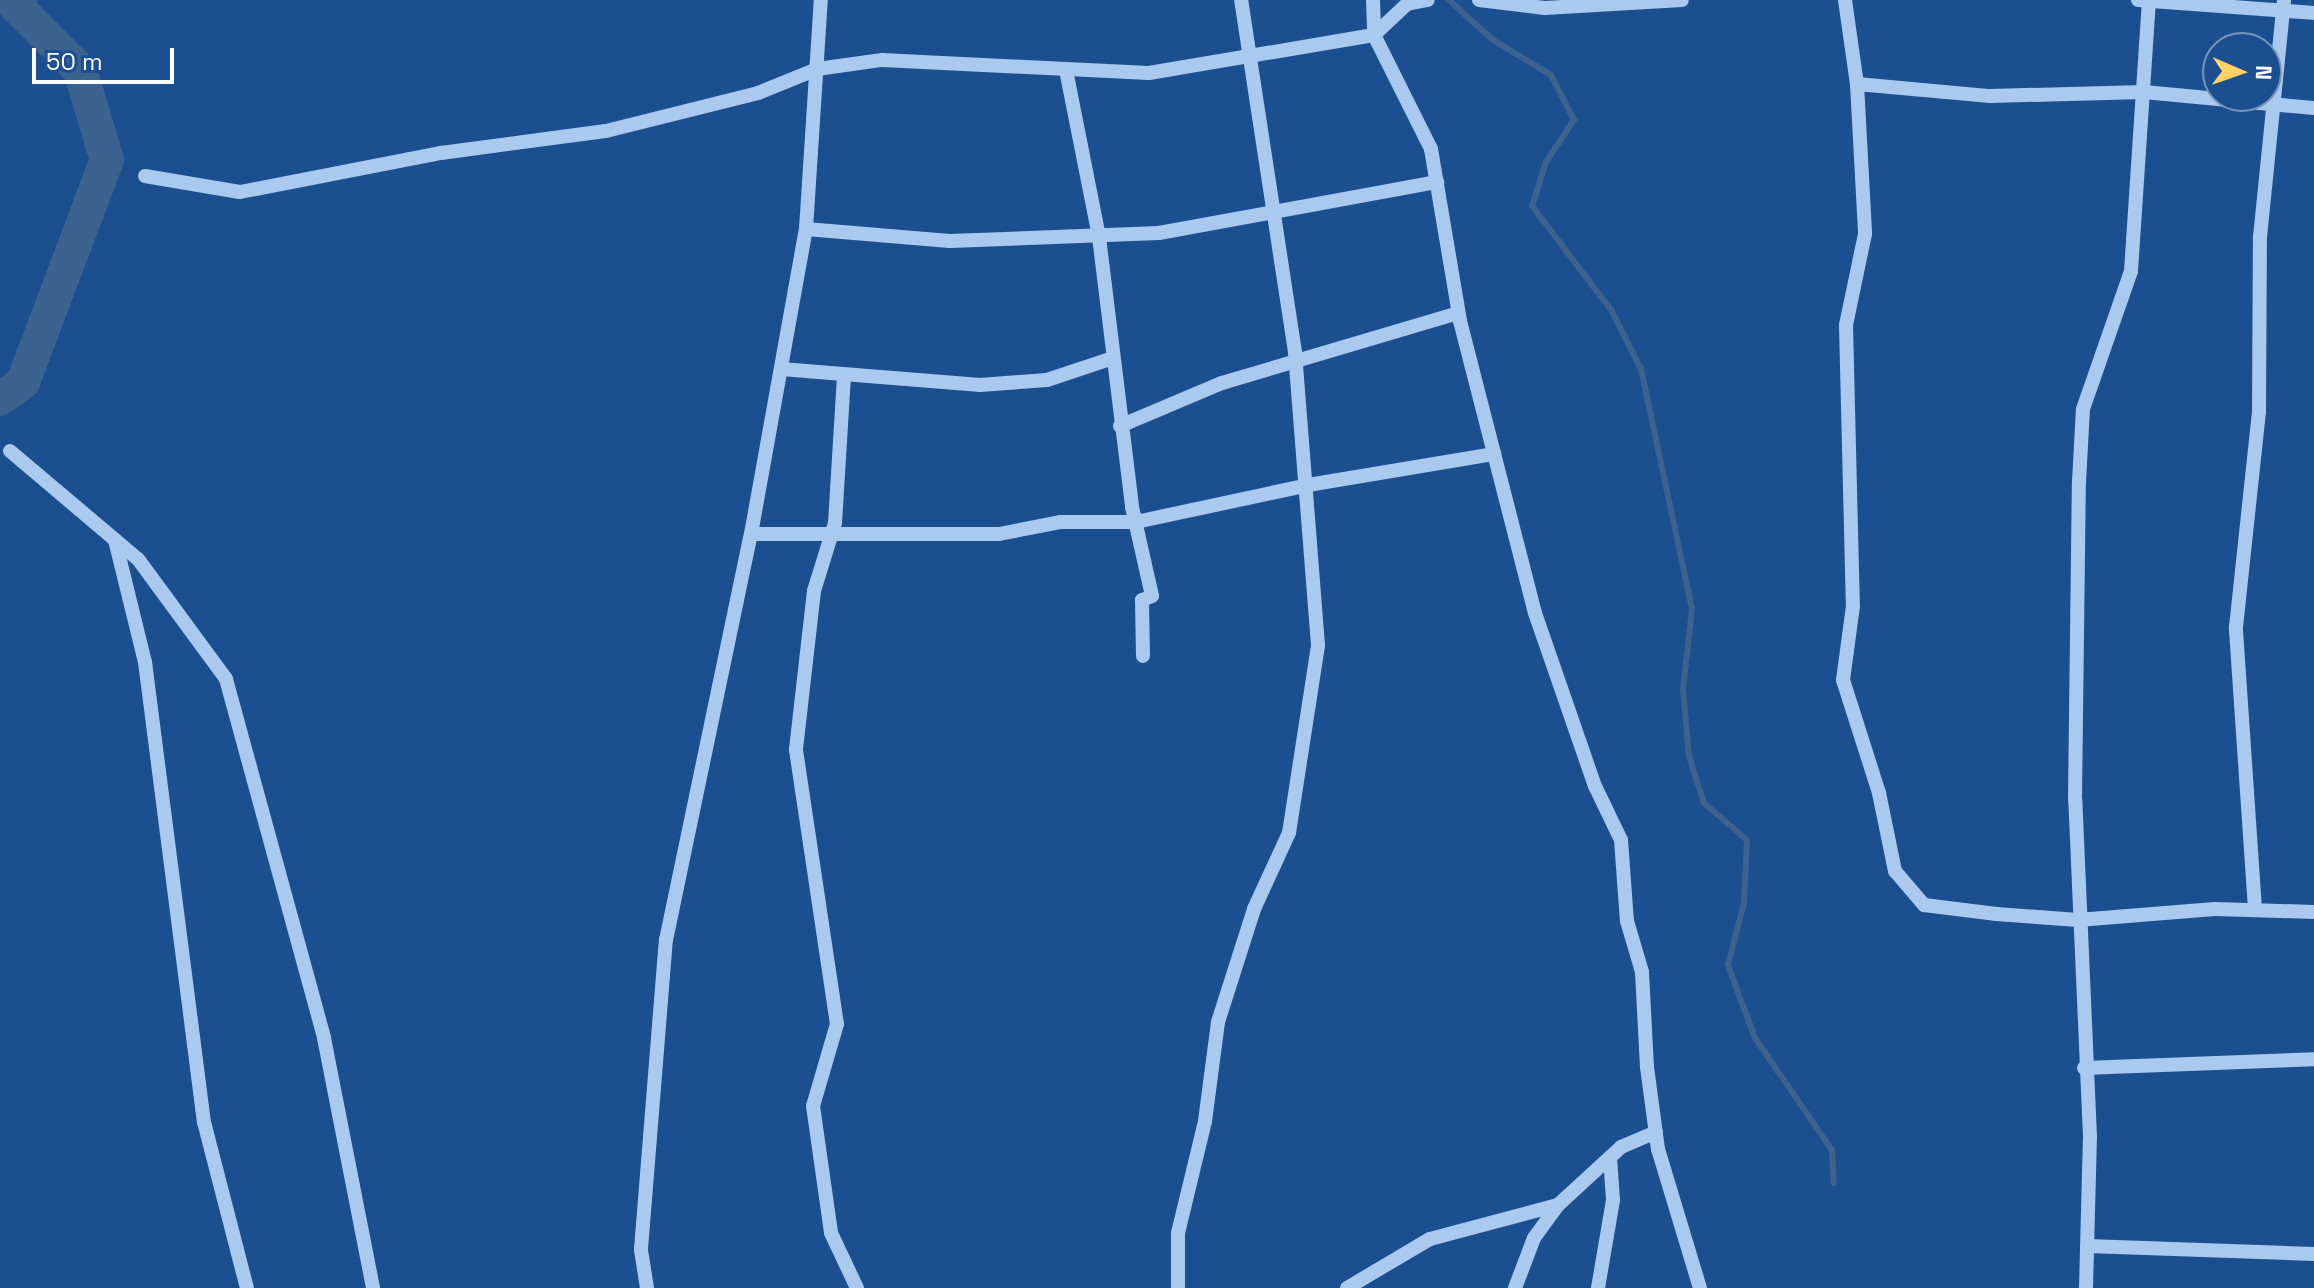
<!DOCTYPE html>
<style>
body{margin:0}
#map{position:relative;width:2314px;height:1288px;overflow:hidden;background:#1b4f8f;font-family:"Space Grotesk",sans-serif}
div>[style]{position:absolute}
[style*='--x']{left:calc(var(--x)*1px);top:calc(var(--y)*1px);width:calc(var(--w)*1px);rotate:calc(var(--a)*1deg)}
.stream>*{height:6px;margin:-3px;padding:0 3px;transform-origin:3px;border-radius:3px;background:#3c6290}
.river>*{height:34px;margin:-17px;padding:0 17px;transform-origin:17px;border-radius:17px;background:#3c6290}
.minor>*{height:14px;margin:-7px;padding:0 7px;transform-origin:7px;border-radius:7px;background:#a9c9ee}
span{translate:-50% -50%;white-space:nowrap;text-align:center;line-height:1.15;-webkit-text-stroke:7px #1b4f8f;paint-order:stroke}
.north{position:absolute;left:2202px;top:32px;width:80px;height:80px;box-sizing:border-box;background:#1b4f8f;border:2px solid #7695bc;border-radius:50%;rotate:92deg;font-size:22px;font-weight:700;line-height:32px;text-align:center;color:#fff}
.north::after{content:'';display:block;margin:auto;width:28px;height:36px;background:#ffd166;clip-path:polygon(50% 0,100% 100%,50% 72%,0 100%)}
.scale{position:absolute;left:32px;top:48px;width:142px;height:36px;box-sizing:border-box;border:4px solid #fff;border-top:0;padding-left:10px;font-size:24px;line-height:28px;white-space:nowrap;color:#fff;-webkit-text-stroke:6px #1b4f8f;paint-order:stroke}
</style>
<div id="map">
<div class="stream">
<div style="--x:1449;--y:0;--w:59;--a:42.3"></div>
<div style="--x:1493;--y:40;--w:68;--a:31.1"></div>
<div style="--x:1551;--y:75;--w:51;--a:62.9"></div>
<div style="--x:1574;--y:120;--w:50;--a:123.7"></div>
<div style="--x:1546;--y:162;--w:46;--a:107.7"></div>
<div style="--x:1532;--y:206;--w:132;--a:52.7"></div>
<div style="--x:1612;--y:311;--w:65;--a:63.4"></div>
<div style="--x:1641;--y:369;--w:245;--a:78"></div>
<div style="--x:1692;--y:609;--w:81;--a:96.4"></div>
<div style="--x:1683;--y:689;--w:67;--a:84.9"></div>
<div style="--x:1689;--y:756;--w:49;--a:72.3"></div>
<div style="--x:1704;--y:803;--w:57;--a:40.7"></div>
<div style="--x:1747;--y:840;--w:63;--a:92.7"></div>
<div style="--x:1744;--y:903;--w:64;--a:104.5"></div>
<div style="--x:1728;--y:965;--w:78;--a:69.7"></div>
<div style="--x:1755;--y:1038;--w:136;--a:55.5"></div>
<div style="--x:1832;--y:1150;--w:33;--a:87"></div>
</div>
<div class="river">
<div style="--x:0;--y:399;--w:29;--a:-36"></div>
<div style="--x:23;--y:382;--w:237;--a:-69.3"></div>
<div style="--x:107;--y:160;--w:94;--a:-106.7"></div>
<div style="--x:80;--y:70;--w:92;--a:-135"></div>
<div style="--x:15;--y:5;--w:7;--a:-45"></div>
</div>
<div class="minor">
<div style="--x:1373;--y:0;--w:35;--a:88"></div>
<div style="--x:1374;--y:35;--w:127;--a:63.4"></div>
<div style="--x:1431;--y:149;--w:174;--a:80.4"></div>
<div style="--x:1460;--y:321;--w:301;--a:75.6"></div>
<div style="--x:1535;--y:613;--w:183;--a:70.9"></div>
<div style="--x:1595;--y:786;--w:60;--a:64.3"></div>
<div style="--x:1621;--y:840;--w:81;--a:85.8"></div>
<div style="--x:1627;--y:921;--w:53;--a:73.6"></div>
<div style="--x:1642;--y:972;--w:95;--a:87"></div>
<div style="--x:1647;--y:1067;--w:83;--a:82.4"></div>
<div style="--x:1658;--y:1149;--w:145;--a:73.2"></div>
<div style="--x:1479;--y:0;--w:66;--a:6.9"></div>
<div style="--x:1545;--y:8;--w:137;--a:-3.3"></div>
<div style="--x:1845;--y:0;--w:85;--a:81.9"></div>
<div style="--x:1857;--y:84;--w:150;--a:86.9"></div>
<div style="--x:1865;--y:234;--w:93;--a:101.8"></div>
<div style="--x:1846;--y:325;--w:281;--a:88.6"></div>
<div style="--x:1853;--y:606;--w:75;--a:97.7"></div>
<div style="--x:1843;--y:680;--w:119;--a:72.3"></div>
<div style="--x:1879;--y:793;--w:80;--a:78.4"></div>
<div style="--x:1895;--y:871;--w:45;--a:49.5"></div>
<div style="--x:1924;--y:905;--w:73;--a:7.1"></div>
<div style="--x:1996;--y:914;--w:82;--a:4.2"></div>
<div style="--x:2078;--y:920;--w:137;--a:-4.6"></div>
<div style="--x:2215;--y:909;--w:99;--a:1.7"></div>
<div style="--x:2138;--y:0;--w:176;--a:4.2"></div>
<div style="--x:1066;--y:70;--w:170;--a:78.8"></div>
<div style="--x:1099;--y:237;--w:272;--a:83"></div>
<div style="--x:1132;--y:507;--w:91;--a:77.3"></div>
<div style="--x:1152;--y:596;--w:11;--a:158"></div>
<div style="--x:1142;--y:600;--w:56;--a:89"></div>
<div style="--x:1857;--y:84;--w:134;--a:5.2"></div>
<div style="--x:1990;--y:96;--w:154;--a:-1.5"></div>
<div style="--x:2144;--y:92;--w:171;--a:5.4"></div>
<div style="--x:145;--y:176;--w:96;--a:9.6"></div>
<div style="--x:240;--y:192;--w:205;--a:-11"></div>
<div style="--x:441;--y:153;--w:166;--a:-7.6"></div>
<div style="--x:606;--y:131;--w:157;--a:-14"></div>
<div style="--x:758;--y:93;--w:64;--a:-22.1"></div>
<div style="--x:817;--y:69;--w:66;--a:-7.9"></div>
<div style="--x:882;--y:60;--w:267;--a:2.8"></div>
<div style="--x:1149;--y:73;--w:228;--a:-9.6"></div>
<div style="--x:1374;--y:35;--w:45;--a:-43.2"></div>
<div style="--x:1407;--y:4;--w:21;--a:-11"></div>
<div style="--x:806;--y:229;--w:144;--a:4.8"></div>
<div style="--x:950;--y:241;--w:209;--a:-2.2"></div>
<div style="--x:1159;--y:233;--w:283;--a:-10.4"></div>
<div style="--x:781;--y:369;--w:200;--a:4.6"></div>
<div style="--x:980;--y:385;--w:67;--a:-4.3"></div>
<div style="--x:1047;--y:380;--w:66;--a:-18.4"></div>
<div style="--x:844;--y:376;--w:147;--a:93.5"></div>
<div style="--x:835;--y:523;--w:71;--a:107.2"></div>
<div style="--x:814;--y:591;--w:160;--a:96.5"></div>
<div style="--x:796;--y:750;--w:277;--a:81.5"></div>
<div style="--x:837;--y:1024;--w:85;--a:106.3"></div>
<div style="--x:813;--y:1106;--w:128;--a:81.9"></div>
<div style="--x:831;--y:1233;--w:61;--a:64.7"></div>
<div style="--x:1120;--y:426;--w:111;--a:-22.9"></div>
<div style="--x:1222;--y:383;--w:246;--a:-16.5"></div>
<div style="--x:10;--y:451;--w:167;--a:40.2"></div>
<div style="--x:138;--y:559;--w:149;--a:53.7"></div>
<div style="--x:226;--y:679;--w:372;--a:74.7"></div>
<div style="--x:324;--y:1038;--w:255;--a:78.9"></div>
<div style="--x:751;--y:534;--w:248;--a:0"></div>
<div style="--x:999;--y:534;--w:62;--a:-11.1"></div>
<div style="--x:1060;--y:522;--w:76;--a:0"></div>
<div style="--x:1136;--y:522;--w:176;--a:-12.1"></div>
<div style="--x:1308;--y:485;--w:189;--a:-9.5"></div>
<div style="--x:115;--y:540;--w:126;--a:76.2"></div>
<div style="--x:145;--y:662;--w:464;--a:82.7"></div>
<div style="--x:204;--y:1122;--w:171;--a:75.5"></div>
<div style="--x:2255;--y:909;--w:283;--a:-93.9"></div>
<div style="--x:2236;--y:627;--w:216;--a:-83.9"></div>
<div style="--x:2259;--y:412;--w:175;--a:-89.7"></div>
<div style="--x:2260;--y:237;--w:238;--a:-84.2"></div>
<div style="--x:2084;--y:1068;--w:230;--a:-2.2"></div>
<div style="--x:2087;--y:1246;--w:227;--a:2"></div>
<div style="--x:647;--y:1288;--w:39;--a:-99"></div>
<div style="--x:641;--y:1249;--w:310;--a:-85.4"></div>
<div style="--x:666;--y:940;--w:415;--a:-78.2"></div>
<div style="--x:751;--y:534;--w:310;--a:-79.8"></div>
<div style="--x:806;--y:229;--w:229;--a:-86.3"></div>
<div style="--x:1178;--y:1288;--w:55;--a:-90"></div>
<div style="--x:1178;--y:1233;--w:115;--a:-76.4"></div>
<div style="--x:1205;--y:1121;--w:100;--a:-82.5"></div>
<div style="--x:1218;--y:1022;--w:119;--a:-72.3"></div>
<div style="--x:1254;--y:909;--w:84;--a:-65.3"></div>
<div style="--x:1289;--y:833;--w:190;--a:-81.2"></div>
<div style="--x:1318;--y:645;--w:294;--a:-94.5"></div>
<div style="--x:1295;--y:352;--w:356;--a:-98.7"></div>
<div style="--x:1347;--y:1288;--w:96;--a:-30.6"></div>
<div style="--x:1430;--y:1239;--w:132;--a:-14.9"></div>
<div style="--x:1515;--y:1288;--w:53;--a:-69.2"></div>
<div style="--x:1534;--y:1238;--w:41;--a:-54"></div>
<div style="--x:1558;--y:1205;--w:86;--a:-42.6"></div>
<div style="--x:1621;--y:1147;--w:38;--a:-23"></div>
<div style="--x:1598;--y:1288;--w:89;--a:-80.3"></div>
<div style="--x:1613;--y:1200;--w:43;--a:-94"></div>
<div style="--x:2086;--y:1288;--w:151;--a:-88.5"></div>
<div style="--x:2090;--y:1137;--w:338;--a:-92.5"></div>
<div style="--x:2075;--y:799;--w:317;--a:-89.3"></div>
<div style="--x:2079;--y:482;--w:73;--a:-86.9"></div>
<div style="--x:2083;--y:409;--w:146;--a:-70.8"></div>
<div style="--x:2131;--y:271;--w:272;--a:-86.2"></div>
</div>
<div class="north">N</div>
<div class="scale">50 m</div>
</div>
